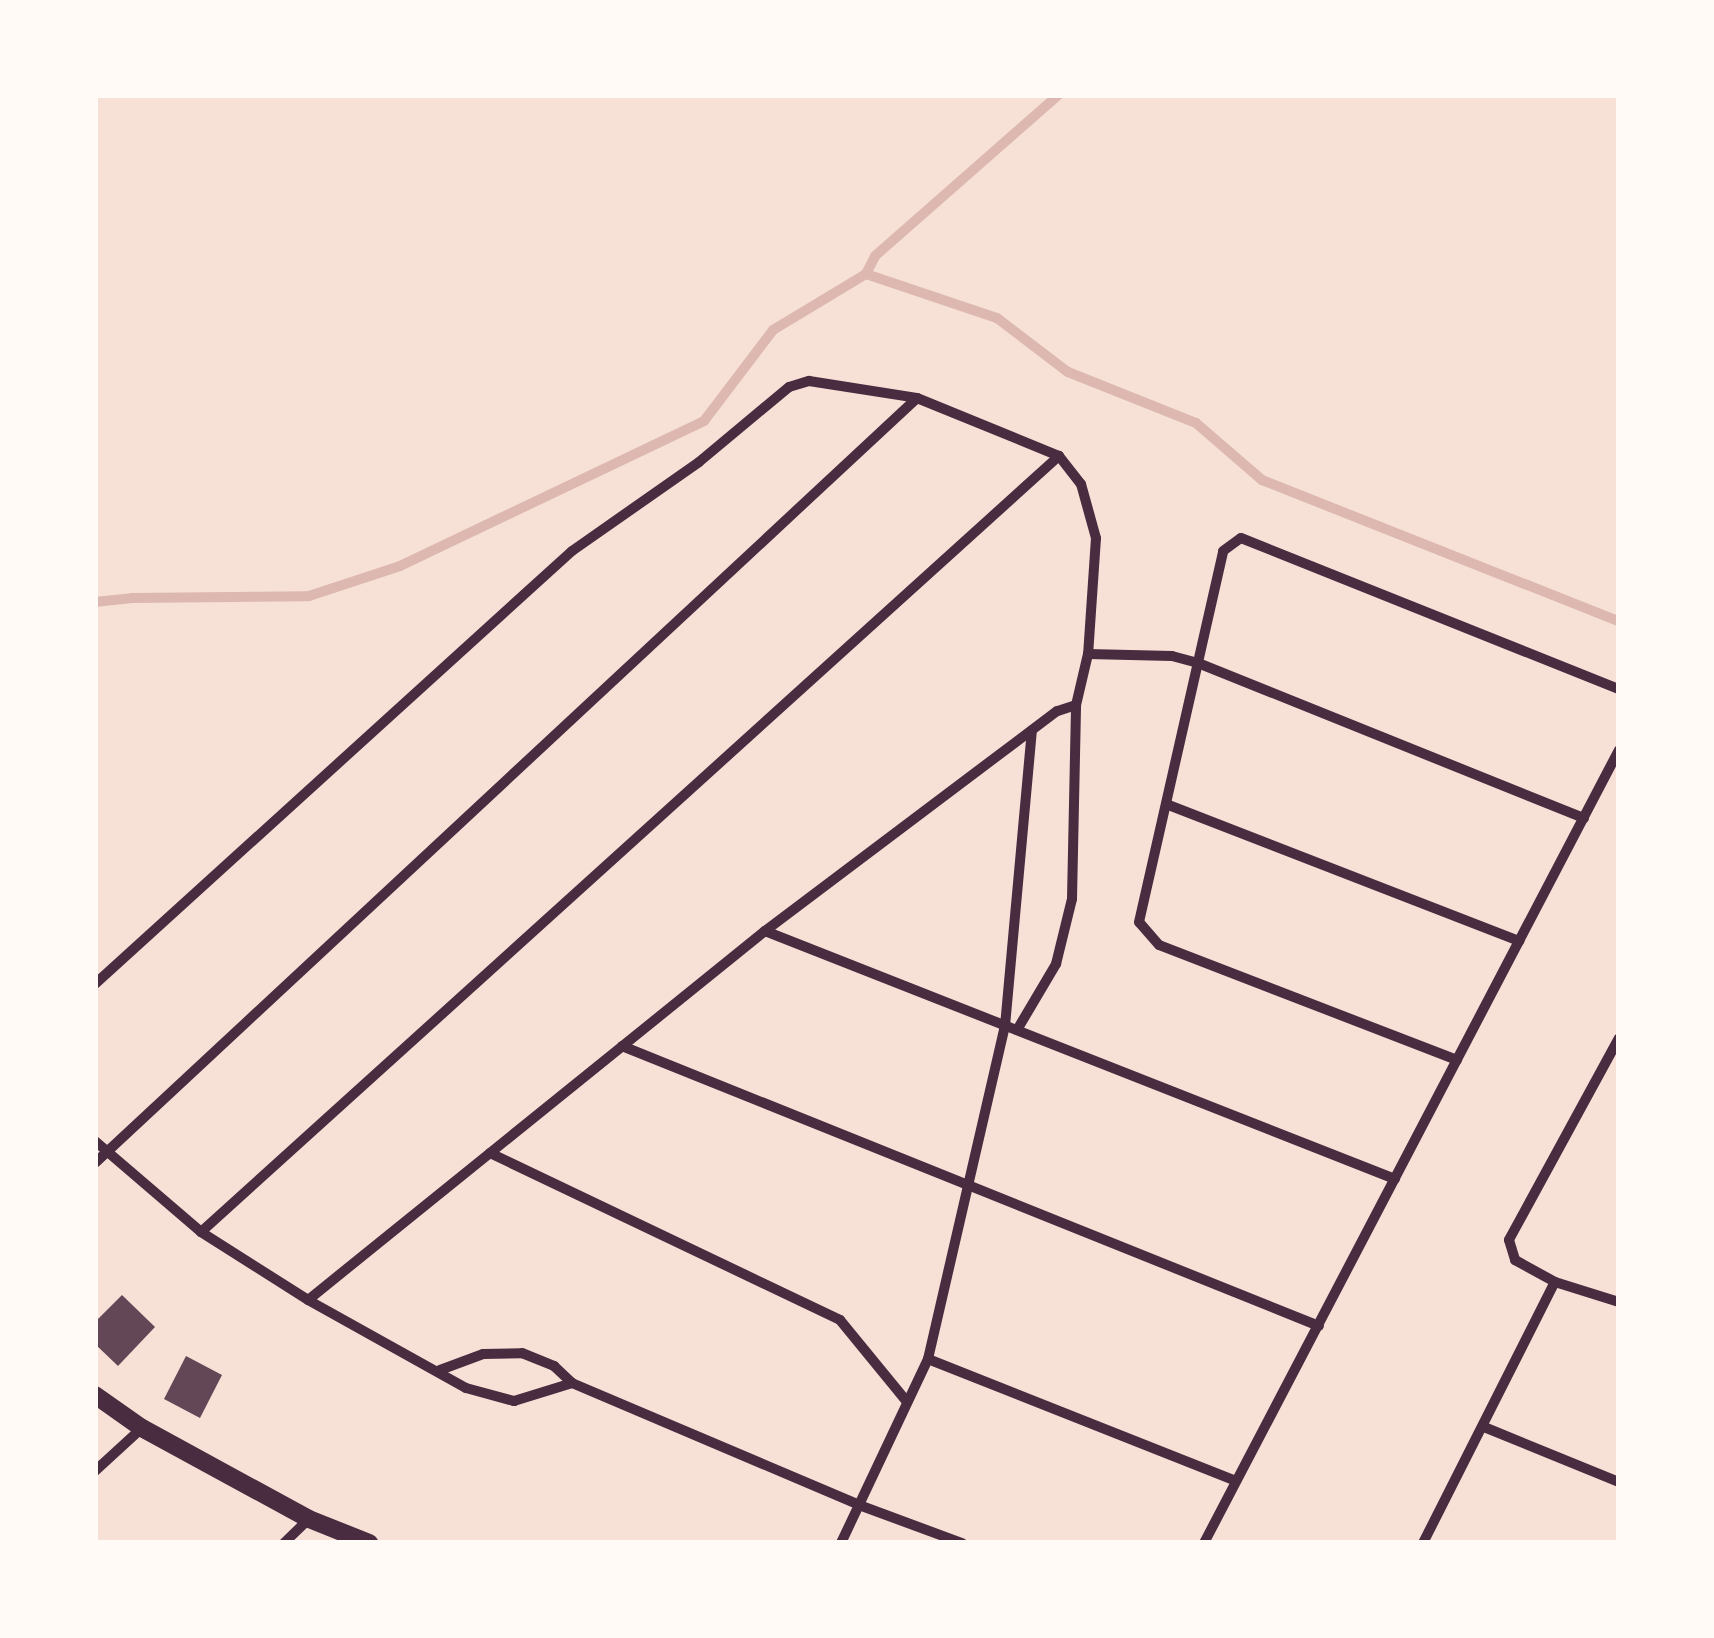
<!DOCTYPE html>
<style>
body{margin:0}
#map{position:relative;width:1714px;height:1638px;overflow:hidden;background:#f7e1d7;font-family:"Varela Round",sans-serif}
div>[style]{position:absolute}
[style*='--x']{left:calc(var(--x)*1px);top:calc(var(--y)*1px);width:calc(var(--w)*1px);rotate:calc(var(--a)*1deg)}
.stream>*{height:10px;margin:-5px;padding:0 5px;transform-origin:5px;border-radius:5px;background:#dcb8b0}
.building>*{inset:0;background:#644757}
.minor>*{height:10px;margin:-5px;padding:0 5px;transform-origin:5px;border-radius:5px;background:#4a2c40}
.tertiary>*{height:18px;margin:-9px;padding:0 9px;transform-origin:9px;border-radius:9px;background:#4a2c40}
span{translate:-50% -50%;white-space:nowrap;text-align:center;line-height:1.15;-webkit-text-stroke:10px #fffaf5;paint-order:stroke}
.frame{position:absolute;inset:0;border:98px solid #fffaf5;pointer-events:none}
</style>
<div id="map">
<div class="stream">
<div style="--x:866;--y:274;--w:20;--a:-63"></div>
<div style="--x:875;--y:256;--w:244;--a:-41.3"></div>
<div style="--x:95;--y:602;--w:37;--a:-6"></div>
<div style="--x:132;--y:598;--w:177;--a:-0.6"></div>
<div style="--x:309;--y:596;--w:96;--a:-18.2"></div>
<div style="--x:400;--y:566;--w:337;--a:-25.5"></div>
<div style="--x:704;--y:421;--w:114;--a:-52.8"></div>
<div style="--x:773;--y:330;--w:109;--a:-31.1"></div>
<div style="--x:866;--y:274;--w:138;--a:18.6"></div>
<div style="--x:997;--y:318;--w:89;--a:37.3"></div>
<div style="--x:1068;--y:372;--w:138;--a:21.7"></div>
<div style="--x:1196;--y:423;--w:87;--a:40.8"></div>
<div style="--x:1262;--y:480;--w:384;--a:21.6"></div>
</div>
<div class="building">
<div style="clip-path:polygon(122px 1295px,155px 1327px,118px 1366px,95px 1344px,95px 1322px)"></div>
<div style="clip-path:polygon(186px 1356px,222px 1375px,200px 1418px,164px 1399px)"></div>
</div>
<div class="minor">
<div style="--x:1088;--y:654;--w:84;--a:1.4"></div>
<div style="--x:1172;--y:656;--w:27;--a:15"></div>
<div style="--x:1198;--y:663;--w:416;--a:21.9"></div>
<div style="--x:1166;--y:804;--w:379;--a:21.2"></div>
<div style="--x:765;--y:931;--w:677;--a:21.49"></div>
<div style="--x:95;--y:984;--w:644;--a:-42.23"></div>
<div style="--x:572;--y:551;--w:155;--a:-35"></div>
<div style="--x:699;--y:462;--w:117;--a:-39.8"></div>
<div style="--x:789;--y:387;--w:21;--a:-17"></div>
<div style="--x:809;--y:381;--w:109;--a:8.9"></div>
<div style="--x:917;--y:398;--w:153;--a:22.2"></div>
<div style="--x:1059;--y:456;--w:36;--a:52"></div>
<div style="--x:1081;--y:484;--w:56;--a:74.5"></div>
<div style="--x:1096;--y:538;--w:116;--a:93.9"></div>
<div style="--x:1088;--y:654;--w:52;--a:103.2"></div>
<div style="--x:1076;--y:705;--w:20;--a:162"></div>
<div style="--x:1057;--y:711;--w:366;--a:143"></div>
<div style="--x:765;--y:931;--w:587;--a:141.08"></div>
<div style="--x:1017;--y:1030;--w:77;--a:-59.4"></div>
<div style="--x:1056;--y:964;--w:67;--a:-76.2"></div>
<div style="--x:1072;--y:899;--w:194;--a:-88.8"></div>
<div style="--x:1619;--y:1038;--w:230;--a:118.6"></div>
<div style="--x:1509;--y:1240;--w:21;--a:73"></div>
<div style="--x:1515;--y:1260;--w:46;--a:28.8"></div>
<div style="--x:1555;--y:1282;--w:67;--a:17.4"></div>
<div style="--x:622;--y:1046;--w:751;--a:21.89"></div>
<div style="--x:1457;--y:1060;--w:319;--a:-158.9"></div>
<div style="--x:1159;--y:945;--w:30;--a:-131"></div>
<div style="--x:1139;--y:922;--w:380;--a:-77.2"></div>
<div style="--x:1223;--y:551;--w:22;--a:-36"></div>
<div style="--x:1241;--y:538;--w:407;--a:21.8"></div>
<div style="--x:95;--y:1141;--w:140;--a:40.6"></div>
<div style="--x:201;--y:1232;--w:127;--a:32.4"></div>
<div style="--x:308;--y:1300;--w:181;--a:29.1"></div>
<div style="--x:466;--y:1388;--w:50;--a:15.2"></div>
<div style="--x:514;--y:1401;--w:61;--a:-17.2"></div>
<div style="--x:490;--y:1153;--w:388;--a:25.5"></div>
<div style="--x:840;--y:1320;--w:106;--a:50.7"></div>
<div style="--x:95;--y:1163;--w:1123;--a:-42.94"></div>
<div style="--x:201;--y:1232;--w:1157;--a:-42.13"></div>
<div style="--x:928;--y:1359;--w:331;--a:21.6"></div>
<div style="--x:440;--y:1370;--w:46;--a:-20.4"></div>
<div style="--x:483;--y:1354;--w:39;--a:-1"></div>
<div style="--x:522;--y:1353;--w:35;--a:22"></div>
<div style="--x:554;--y:1366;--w:25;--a:43"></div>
<div style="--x:572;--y:1383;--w:312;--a:23"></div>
<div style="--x:859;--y:1505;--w:110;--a:20.3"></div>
<div style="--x:1484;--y:1427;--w:146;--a:22.2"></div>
<div style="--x:95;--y:1471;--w:64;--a:-42.5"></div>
<div style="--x:284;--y:1543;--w:35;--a:-44"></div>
<div style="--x:841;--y:1543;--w:204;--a:-64.7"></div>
<div style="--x:928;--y:1359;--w:342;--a:-77"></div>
<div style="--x:1005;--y:1026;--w:297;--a:-84.8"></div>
<div style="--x:1204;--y:1543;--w:895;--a:-62.38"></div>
<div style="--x:1423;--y:1543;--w:292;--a:-63.2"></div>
</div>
<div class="tertiary">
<div style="--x:95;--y:1395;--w:57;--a:35.1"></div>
<div style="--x:142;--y:1428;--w:190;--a:28.6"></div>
<div style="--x:309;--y:1519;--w:65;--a:21.8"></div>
</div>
<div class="frame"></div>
</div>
